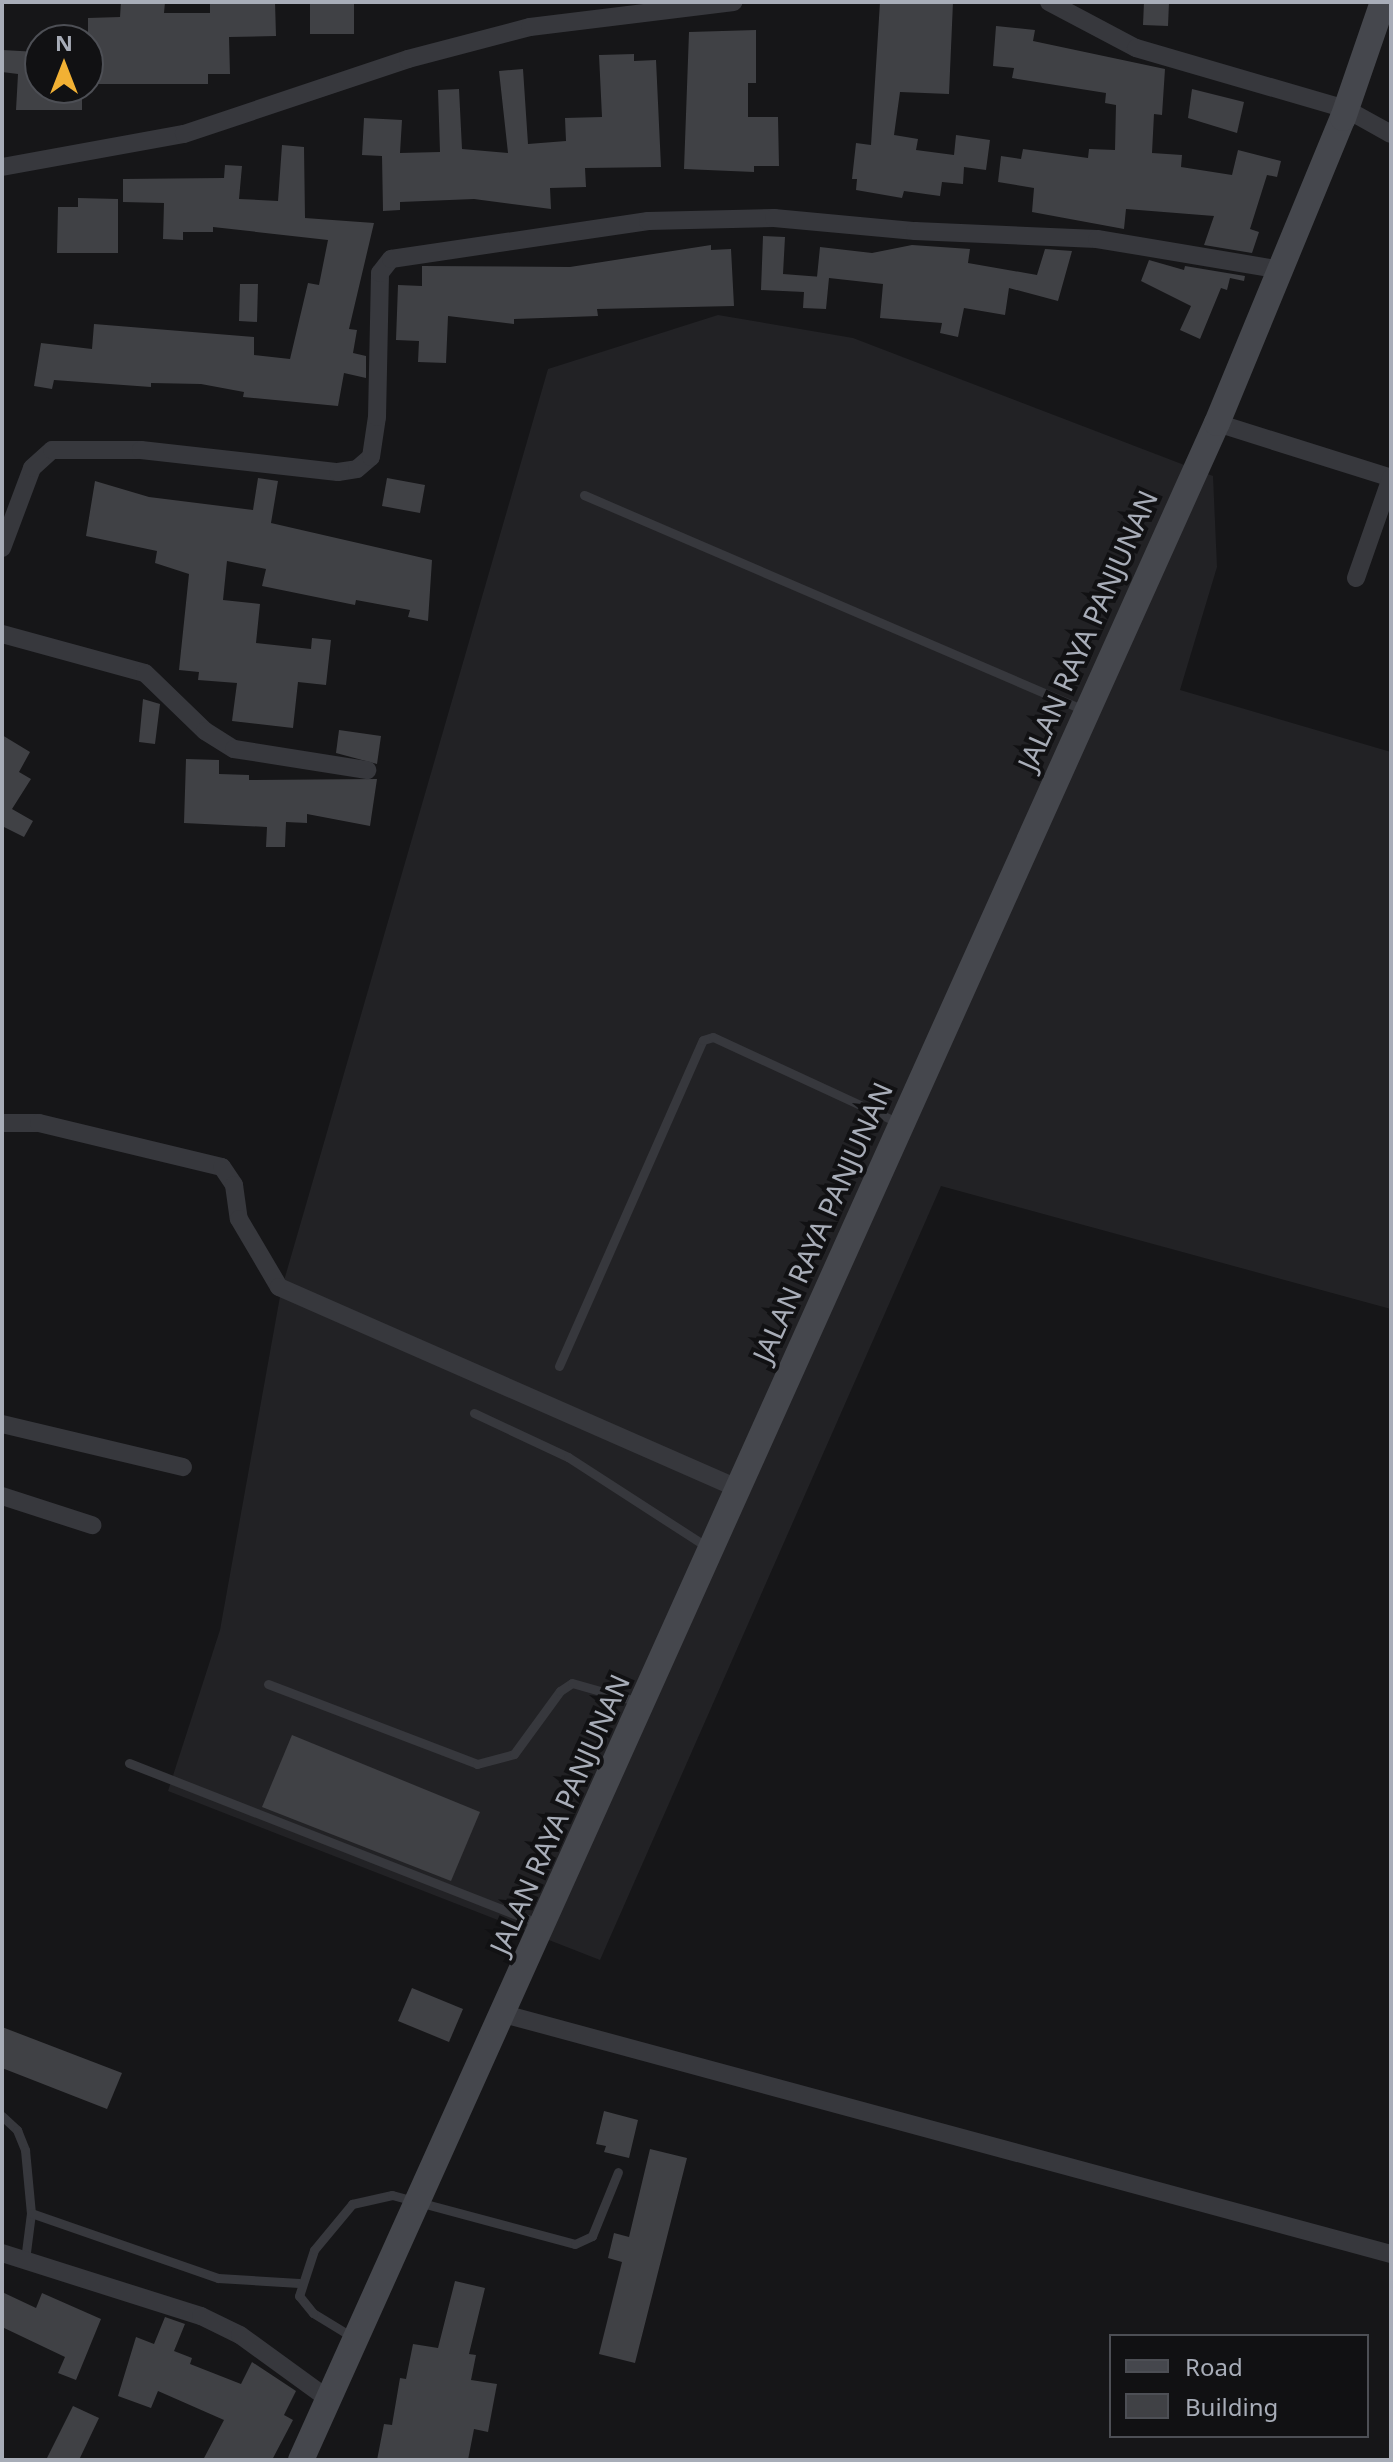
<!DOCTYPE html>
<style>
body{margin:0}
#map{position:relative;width:1393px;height:2462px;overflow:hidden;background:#161618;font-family:"Noto Sans",sans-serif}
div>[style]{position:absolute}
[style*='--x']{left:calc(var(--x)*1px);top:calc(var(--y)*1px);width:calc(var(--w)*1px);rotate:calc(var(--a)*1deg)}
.built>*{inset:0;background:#222225}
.building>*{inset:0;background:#404145}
.lane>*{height:9px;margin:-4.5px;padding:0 4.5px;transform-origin:4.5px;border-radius:4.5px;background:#37383d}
.street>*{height:18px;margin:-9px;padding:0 9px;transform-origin:9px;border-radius:9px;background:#37383d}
.secondary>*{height:26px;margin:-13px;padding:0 13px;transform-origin:13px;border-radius:13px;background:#45474d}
span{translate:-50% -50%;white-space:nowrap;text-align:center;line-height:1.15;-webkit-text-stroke:8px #111113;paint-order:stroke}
.street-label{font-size:28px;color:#a8adb8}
.frame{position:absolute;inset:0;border:4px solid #a8adb8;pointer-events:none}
.legend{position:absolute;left:1109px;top:2334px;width:260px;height:104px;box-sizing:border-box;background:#111113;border:2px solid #4d4f55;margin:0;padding:10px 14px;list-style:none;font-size:24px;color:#a8adb8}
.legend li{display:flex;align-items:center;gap:16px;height:40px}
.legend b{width:40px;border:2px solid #4d4f55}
.north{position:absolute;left:24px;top:24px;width:80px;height:80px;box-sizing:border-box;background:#111113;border:2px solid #4d4f55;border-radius:50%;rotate:0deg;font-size:22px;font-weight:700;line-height:32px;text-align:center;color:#a8adb8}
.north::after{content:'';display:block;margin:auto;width:28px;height:36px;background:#f2b134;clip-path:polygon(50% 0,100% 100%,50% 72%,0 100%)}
</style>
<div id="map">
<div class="built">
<div style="clip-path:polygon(718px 315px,853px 338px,1213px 476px,1217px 567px,1180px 690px,1391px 752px,1391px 1309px,941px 1186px,600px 1960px,168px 1791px,220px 1630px,281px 1291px,548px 369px)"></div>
</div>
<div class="building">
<div style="clip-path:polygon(121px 2px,165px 2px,164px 13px,210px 13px,210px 2px,275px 2px,276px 36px,229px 37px,230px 74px,208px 74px,208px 84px,88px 84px,88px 18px,120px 17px)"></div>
<div style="clip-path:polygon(310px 2px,354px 2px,354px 34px,310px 34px)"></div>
<div style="clip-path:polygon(880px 2px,953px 2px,949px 94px,900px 92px,894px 135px,918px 139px,916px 150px,954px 155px,956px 135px,990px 140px,986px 170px,964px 167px,963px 184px,942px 182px,940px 196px,904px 191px,902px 198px,856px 190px,857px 179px,852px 179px,856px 143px,871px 145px)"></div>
<div style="clip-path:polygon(1144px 2px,1169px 2px,1168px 26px,1143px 25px)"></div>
<div style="clip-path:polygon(996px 26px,1035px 30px,1033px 41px,1165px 69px,1162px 115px,1154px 114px,1152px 153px,1182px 155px,1181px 167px,1232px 175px,1238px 150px,1281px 161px,1277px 177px,1267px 175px,1250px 229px,1259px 232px,1252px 253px,1204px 245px,1214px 216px,1126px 209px,1124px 229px,1032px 212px,1034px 188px,998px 182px,1001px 156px,1021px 159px,1023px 149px,1088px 158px,1089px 149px,1115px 150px,1116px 105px,1105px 103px,1106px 93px,1012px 78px,1014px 68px,993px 66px)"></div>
<div style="clip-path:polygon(756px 30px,756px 83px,748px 83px,748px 117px,778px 117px,779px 166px,754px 166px,754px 172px,684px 169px,689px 32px)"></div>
<div style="clip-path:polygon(2px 50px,38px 52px,36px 88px,82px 88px,82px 110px,16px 110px,18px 74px,2px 72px)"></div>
<div style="clip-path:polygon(634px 54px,634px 61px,656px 60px,661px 167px,585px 168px,586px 187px,550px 188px,551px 209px,474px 199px,400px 202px,400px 210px,383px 211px,382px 156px,362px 155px,364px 118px,402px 120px,400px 153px,440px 152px,438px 90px,459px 89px,462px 149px,508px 153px,499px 71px,523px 69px,528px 144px,566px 141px,565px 118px,602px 117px,599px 55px)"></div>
<div style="clip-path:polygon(1192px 89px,1244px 102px,1237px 133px,1188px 118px)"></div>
<div style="clip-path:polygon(282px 145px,304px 147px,305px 218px,374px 223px,349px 329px,357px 330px,353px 353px,366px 356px,366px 378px,344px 373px,338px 406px,243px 397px,244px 392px,201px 384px,151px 383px,151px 387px,54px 380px,52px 389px,34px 386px,41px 343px,92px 349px,94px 324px,254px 337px,254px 355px,290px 359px,308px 283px,319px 285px,328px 240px,213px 227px,213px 232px,183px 232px,183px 240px,163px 239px,164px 203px,123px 202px,123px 179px,224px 178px,225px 165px,242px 166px,239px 199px,278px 201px)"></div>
<div style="clip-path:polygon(78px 198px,118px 199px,118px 253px,57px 253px,58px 207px,78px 207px)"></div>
<div style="clip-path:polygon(763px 236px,785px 237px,783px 274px,822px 277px,817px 277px,820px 247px,872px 253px,912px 245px,970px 249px,968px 263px,1037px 275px,1045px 249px,1072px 251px,1058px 301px,1009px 288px,1005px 315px,964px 308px,958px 337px,940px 333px,942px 323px,880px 318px,883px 284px,829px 278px,826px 309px,803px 308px,804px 292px,761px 290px)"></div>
<div style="clip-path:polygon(711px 245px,711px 250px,731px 249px,734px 306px,597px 309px,598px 316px,514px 319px,514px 324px,448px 316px,446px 363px,418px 362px,419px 341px,396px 340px,398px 285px,422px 286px,422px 266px,570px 267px)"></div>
<div style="clip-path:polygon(1149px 260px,1184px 270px,1185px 266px,1245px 276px,1244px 281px,1230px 278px,1227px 290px,1221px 288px,1200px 339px,1180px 330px,1191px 306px,1141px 281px)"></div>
<div style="clip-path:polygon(240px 284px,258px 284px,257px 322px,239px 321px)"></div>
<div style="clip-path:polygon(258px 478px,278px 481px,271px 523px,432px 560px,428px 621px,408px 617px,410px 610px,356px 600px,355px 605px,262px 586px,266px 569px,227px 561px,223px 600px,260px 604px,256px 643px,311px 649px,312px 638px,331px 640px,326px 685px,298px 682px,293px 728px,232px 721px,237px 683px,198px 680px,199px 672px,179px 670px,189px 574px,155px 563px,157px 551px,86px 536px,95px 481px,149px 497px,253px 510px)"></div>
<div style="clip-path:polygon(387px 478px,425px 485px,420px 513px,382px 506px)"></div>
<div style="clip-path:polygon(143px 699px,160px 704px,155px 744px,139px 742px)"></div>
<div style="clip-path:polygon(339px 730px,381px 736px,377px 764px,336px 753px)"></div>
<div style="clip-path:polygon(2px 735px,30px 752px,19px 772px,31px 779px,12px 809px,33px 821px,24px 837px,2px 826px)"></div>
<div style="clip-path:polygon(186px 759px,219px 760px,219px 774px,249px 775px,249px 780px,377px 779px,370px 826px,307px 814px,307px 823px,286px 822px,285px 847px,266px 847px,267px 827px,184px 823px)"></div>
<div style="clip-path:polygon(292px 1735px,480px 1812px,451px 1881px,262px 1807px)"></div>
<div style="clip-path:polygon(412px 1988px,463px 2009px,449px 2042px,398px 2021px)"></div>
<div style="clip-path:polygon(2px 2027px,122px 2073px,107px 2109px,2px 2068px)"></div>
<div style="clip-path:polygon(604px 2111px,638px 2120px,629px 2158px,604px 2152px,606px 2146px,596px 2144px)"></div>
<div style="clip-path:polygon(650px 2149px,687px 2158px,635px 2363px,599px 2354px,622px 2262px,608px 2258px,614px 2233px,629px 2237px)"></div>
<div style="clip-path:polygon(455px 2281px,485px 2288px,469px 2354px,476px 2355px,471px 2380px,497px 2384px,488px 2432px,474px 2429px,468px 2460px,377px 2460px,384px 2424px,392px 2425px,400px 2378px,406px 2379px,413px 2344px,438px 2348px)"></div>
<div style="clip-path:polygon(2px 2292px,36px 2308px,42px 2293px,101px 2319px,76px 2380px,58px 2373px,65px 2357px,2px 2327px)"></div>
<div style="clip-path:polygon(165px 2317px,185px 2324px,174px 2351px,192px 2358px,190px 2364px,241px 2384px,252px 2362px,296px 2391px,284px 2415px,293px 2420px,272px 2460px,203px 2460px,224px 2420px,158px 2391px,151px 2408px,118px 2396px,136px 2337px,154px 2344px)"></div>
<div style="clip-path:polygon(73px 2406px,99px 2418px,79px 2460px,46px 2460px)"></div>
</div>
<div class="lane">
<div style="--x:584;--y:495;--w:544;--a:23.27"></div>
<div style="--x:559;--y:1366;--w:356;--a:-66.2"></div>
<div style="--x:703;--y:1040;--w:10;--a:-17"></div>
<div style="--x:713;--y:1037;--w:205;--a:24.8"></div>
<div style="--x:474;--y:1413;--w:104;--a:25.1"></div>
<div style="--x:568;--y:1457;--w:169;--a:32.9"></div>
<div style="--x:268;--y:1684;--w:224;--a:20.9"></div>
<div style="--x:477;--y:1764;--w:38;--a:-15"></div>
<div style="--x:514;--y:1754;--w:78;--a:-53.9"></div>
<div style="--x:560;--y:1691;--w:14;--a:-34"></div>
<div style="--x:572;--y:1683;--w:70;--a:15.8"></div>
<div style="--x:129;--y:1763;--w:440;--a:21.4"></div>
<div style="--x:2;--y:2116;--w:21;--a:43"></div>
<div style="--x:17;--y:2130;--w:22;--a:68"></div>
<div style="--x:25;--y:2150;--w:63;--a:84.6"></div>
<div style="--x:31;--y:2213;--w:47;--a:97.3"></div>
<div style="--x:31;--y:2213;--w:198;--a:19.2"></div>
<div style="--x:218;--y:2278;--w:81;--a:3.5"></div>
<div style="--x:354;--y:2338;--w:48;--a:-148.6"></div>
<div style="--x:313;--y:2313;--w:22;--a:-129"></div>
<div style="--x:299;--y:2296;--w:48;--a:-71.9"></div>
<div style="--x:314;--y:2250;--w:60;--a:-50.4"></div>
<div style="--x:352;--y:2204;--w:41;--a:-12.7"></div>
<div style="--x:392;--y:2195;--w:189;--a:15"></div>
<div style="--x:575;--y:2244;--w:19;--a:-25"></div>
<div style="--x:592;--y:2236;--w:69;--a:-67.9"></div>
</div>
<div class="street">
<div style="--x:1049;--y:2;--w:98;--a:27.9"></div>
<div style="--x:1136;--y:48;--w:219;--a:16.2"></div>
<div style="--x:1346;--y:109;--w:51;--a:29.1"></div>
<div style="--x:2;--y:167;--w:185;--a:-10.3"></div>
<div style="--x:184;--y:134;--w:236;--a:-18.5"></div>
<div style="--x:408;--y:59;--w:126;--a:-14.7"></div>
<div style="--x:530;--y:27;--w:205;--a:-7"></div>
<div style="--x:1217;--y:423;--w:182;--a:17.5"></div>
<div style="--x:2;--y:548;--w:85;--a:-69.4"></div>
<div style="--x:32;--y:468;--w:27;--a:-42"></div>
<div style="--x:52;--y:450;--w:89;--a:0"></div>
<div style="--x:141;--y:450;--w:198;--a:6.4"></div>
<div style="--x:338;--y:472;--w:19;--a:-9"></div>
<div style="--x:357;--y:469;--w:18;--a:-41"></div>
<div style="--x:371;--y:457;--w:40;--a:-81.5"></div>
<div style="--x:377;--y:417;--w:144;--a:-88.8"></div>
<div style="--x:380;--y:273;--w:18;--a:-52"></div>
<div style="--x:391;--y:259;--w:260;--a:-8.4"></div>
<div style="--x:648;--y:221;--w:126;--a:-1.4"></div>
<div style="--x:774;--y:218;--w:142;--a:5.3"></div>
<div style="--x:915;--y:231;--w:182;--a:2.5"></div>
<div style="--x:1097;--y:239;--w:182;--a:9.5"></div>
<div style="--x:1356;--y:578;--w:106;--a:-70.7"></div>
<div style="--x:2;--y:634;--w:148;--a:15.3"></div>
<div style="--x:145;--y:673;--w:83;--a:44"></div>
<div style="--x:205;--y:731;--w:34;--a:32"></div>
<div style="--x:234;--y:749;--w:135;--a:9"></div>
<div style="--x:2;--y:1123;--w:37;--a:0"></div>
<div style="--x:39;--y:1123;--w:188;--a:13.5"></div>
<div style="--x:222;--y:1167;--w:22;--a:56"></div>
<div style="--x:234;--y:1185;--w:34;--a:82"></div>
<div style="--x:239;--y:1219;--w:79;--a:59.5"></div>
<div style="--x:279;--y:1287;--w:499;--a:23.7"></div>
<div style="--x:2;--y:1424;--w:186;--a:13.4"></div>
<div style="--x:2;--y:1496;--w:95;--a:17.9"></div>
<div style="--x:504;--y:2014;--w:919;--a:15.14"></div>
<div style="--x:2;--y:2253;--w:209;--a:17.6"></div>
<div style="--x:201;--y:2316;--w:43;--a:26"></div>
<div style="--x:240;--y:2335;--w:109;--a:36"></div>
</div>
<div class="secondary">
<div style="--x:301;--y:2460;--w:2233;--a:-65.79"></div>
<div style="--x:1217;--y:423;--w:330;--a:-67.6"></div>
<div style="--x:1343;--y:118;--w:123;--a:-71"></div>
</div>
<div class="street-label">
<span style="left:1087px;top:630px;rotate:-66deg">JALAN RAYA PANJUNAN</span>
<span style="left:822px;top:1222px;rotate:-66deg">JALAN RAYA PANJUNAN</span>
<span style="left:559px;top:1814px;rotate:-66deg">JALAN RAYA PANJUNAN</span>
</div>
<div class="frame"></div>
<ul class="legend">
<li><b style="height:10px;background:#45474d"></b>Road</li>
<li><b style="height:22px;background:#404145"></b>Building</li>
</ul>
<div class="north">N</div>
</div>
